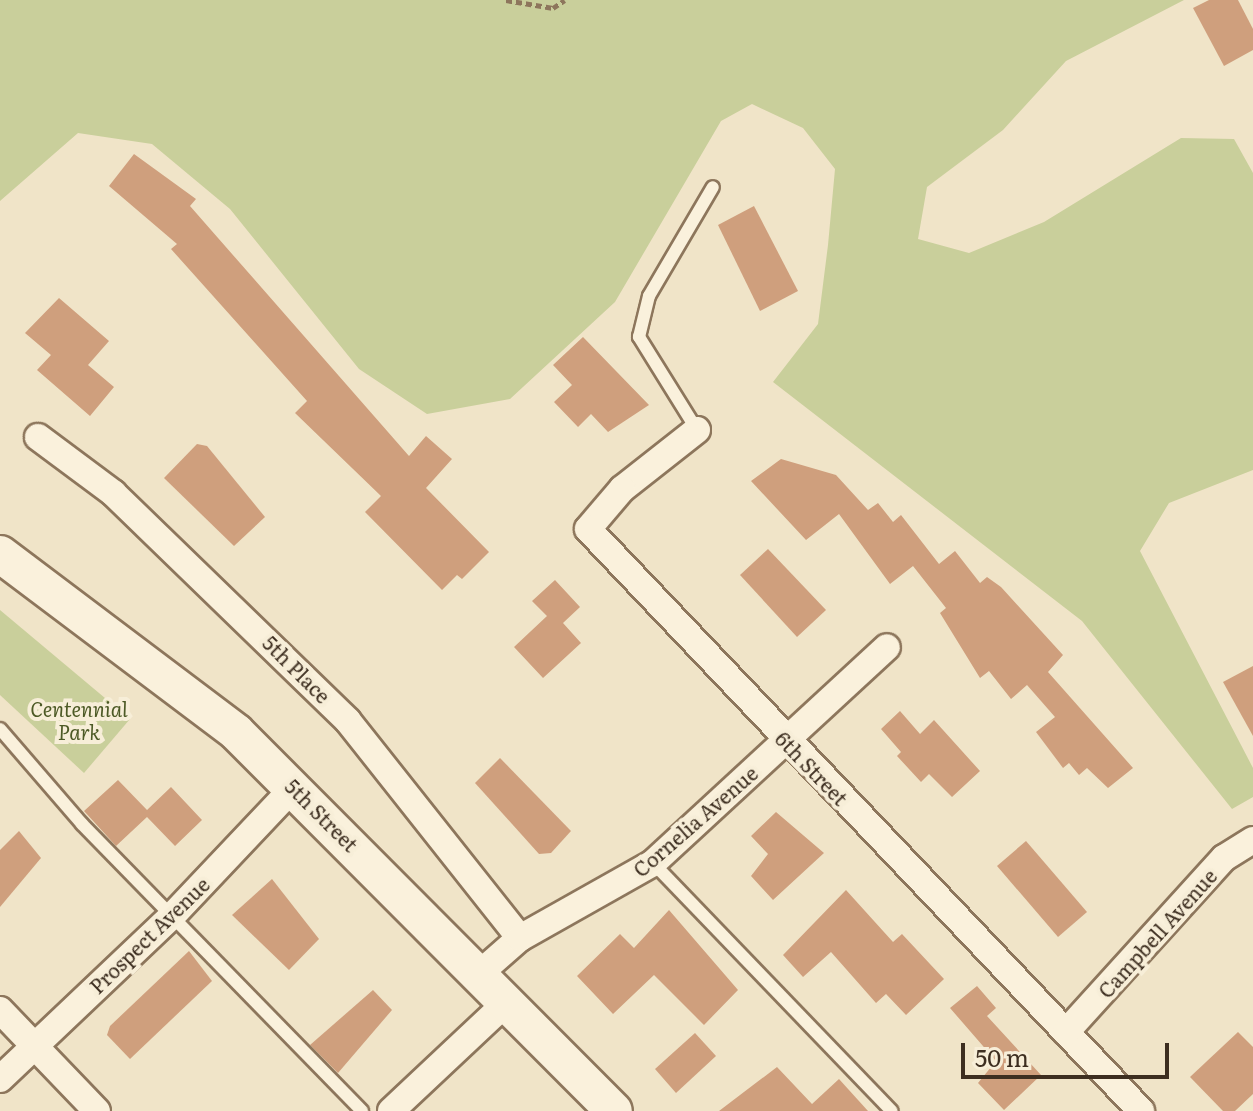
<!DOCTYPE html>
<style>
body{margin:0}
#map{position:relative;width:1253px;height:1111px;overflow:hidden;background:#f0e4c8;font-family:Literata,serif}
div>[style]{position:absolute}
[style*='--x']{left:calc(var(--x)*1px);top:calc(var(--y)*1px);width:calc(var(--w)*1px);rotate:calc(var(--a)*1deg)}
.green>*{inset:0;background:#c9cf9b}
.building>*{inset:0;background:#cf9f7d}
.path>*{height:5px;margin-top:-2.5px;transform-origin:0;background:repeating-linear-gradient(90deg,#8d765c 0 6px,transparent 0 10px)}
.roads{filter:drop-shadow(2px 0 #8d765c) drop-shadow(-2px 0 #8d765c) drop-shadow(0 2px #8d765c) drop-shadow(0 -2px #8d765c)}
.service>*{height:12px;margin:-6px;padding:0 6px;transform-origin:6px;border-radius:6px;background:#faf1dc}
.minor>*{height:26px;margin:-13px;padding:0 13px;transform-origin:13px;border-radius:13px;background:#faf1dc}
.secondary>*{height:36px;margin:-18px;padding:0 18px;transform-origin:18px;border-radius:18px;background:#faf1dc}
span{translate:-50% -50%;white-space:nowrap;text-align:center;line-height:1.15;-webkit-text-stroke:8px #f7eed8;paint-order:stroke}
.street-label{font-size:20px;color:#3d2e20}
.park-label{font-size:20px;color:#4d5a26;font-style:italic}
.scale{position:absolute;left:961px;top:1043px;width:208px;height:36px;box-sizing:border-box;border:4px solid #3d2e20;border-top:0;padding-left:10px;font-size:24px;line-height:28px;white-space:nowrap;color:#3d2e20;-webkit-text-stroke:6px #f7eed8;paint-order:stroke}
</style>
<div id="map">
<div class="green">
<div style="clip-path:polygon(0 0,1184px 0,1066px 61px,1003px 130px,927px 187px,918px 239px,969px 253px,1044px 222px,1181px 138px,1234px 139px,1253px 173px,1253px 470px,1169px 503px,1140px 551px,1253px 768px,1253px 797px,1232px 809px,1082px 621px,773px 382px,818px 324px,828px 245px,835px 169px,803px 128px,752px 104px,721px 121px,615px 302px,510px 399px,427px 414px,359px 369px,230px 209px,152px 144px,78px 133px,0 201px)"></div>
<div style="clip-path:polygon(0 610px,130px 719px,84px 773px,0 695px)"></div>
</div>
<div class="building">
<div style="clip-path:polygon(1209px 0,1238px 0,1253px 29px,1253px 50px,1224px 66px,1193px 8px)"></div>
<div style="clip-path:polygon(134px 154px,196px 199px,190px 206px,409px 456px,426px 436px,452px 459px,426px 488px,489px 552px,462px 579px,457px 575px,442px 590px,365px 512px,381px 496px,295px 413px,307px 401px,171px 249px,177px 244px,109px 186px)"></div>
<div style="clip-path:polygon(754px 206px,798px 291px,760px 311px,718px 225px)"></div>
<div style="clip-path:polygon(59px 298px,109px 341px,88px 365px,114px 387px,90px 416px,37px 370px,51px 355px,25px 333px)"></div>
<div style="clip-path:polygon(583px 337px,649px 405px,608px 432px,591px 414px,578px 427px,554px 402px,572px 385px,553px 365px)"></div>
<div style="clip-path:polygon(197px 444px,207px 446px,265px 517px,234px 546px,164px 478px)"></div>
<div style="clip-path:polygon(781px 459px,836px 475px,868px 510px,878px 503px,893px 522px,901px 515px,939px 564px,955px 551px,980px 583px,987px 577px,1001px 587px,1063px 655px,1048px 672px,1133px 768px,1108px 788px,1087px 768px,1079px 775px,1069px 763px,1063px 768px,1036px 732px,1055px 717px,1027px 685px,1011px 699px,989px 671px,980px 678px,940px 613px,946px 608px,913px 566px,890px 584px,839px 514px,806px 540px,751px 481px)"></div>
<div style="clip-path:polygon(768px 549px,826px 610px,797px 637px,740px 575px)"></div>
<div style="clip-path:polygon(555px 580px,580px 607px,563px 623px,581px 643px,543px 678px,514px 647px,547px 616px,532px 601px)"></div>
<div style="clip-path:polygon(1253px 666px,1253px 736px,1223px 682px)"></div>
<div style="clip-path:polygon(900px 711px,920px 734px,934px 720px,980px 771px,952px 797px,929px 774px,921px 782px,897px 756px,901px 752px,881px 729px)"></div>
<div style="clip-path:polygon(500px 758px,571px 831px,551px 853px,539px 854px,475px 783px)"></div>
<div style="clip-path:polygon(118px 780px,147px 810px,171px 787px,202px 820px,175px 846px,147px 817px,116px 846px,84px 811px)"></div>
<div style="clip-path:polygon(776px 812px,824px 853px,773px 900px,751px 876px,768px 854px,751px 836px)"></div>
<div style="clip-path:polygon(19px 831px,41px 858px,0 907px,0 850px)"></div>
<div style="clip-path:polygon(1026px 841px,1087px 912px,1058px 937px,997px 866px)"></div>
<div style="clip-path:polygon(272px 879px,319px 939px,289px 970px,232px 915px)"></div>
<div style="clip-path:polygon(846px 890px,893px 942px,902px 934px,944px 979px,906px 1015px,886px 994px,876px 1003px,831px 952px,803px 977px,783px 955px)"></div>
<div style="clip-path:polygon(669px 910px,738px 990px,704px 1025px,654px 975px,613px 1014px,577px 976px,620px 934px,634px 948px)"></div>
<div style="clip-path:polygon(189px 951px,212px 981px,130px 1059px,107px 1035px,110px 1026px)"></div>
<div style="clip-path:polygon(977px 986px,996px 1008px,987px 1016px,1041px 1075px,1004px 1110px,978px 1083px,996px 1061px,950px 1008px)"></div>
<div style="clip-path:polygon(373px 990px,392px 1010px,338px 1073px,310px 1045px)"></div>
<div style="clip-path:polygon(1238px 1032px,1253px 1047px,1253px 1094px,1235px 1111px,1223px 1111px,1190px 1077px)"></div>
<div style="clip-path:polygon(695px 1033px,716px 1056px,676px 1093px,655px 1069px)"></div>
<div style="clip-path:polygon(777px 1067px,812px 1104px,839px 1079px,868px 1111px,719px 1111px)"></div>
</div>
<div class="path">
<div style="--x:506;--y:0;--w:48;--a:9.7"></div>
<div style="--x:553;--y:8;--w:14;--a:-34"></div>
</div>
<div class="roads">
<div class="service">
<div style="--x:697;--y:430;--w:110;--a:-121.9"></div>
<div style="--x:639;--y:337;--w:42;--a:-76.3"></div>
<div style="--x:649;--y:296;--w:126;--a:-59.6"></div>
<div style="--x:0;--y:729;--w:125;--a:49.2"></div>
<div style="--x:82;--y:824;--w:401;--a:45.7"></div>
<div style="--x:653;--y:863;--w:344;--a:46.1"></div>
</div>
<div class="minor">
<div style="--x:697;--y:430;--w:95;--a:141.8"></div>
<div style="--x:622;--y:489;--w:52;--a:130.4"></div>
<div style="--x:588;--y:529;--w:803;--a:46.46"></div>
<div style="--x:38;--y:437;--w:94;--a:36.7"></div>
<div style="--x:113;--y:493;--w:327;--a:44.1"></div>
<div style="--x:348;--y:721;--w:277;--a:51.6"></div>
<div style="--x:480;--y:973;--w:53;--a:-41.2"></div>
<div style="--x:520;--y:938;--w:153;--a:-29.4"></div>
<div style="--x:653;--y:863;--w:318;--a:-42.7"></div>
<div style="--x:0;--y:1010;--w:140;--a:46.2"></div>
<div style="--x:1066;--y:1032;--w:235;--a:-47.8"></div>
<div style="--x:1224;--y:858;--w:34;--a:-32"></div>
<div style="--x:0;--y:1079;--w:237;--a:-43.5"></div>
<div style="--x:172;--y:916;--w:178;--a:-46.6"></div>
<div style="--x:391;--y:1111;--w:161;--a:-43.2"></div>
</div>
<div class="secondary">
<div style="--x:0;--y:554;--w:296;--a:37"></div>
<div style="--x:236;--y:732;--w:535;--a:45.08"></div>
</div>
</div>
<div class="street-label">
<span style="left:297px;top:669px;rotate:45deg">5th Place</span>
<span style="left:812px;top:768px;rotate:46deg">6th Street</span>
<span style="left:322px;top:815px;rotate:45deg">5th Street</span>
<span style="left:695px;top:821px;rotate:-41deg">Cornelia Avenue</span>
<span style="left:1157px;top:933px;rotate:-48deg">Campbell Avenue</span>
<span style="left:149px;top:935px;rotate:-44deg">Prospect Avenue</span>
</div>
<div class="park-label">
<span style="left:79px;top:720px">Centennial<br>Park</span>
</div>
<div class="scale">50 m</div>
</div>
